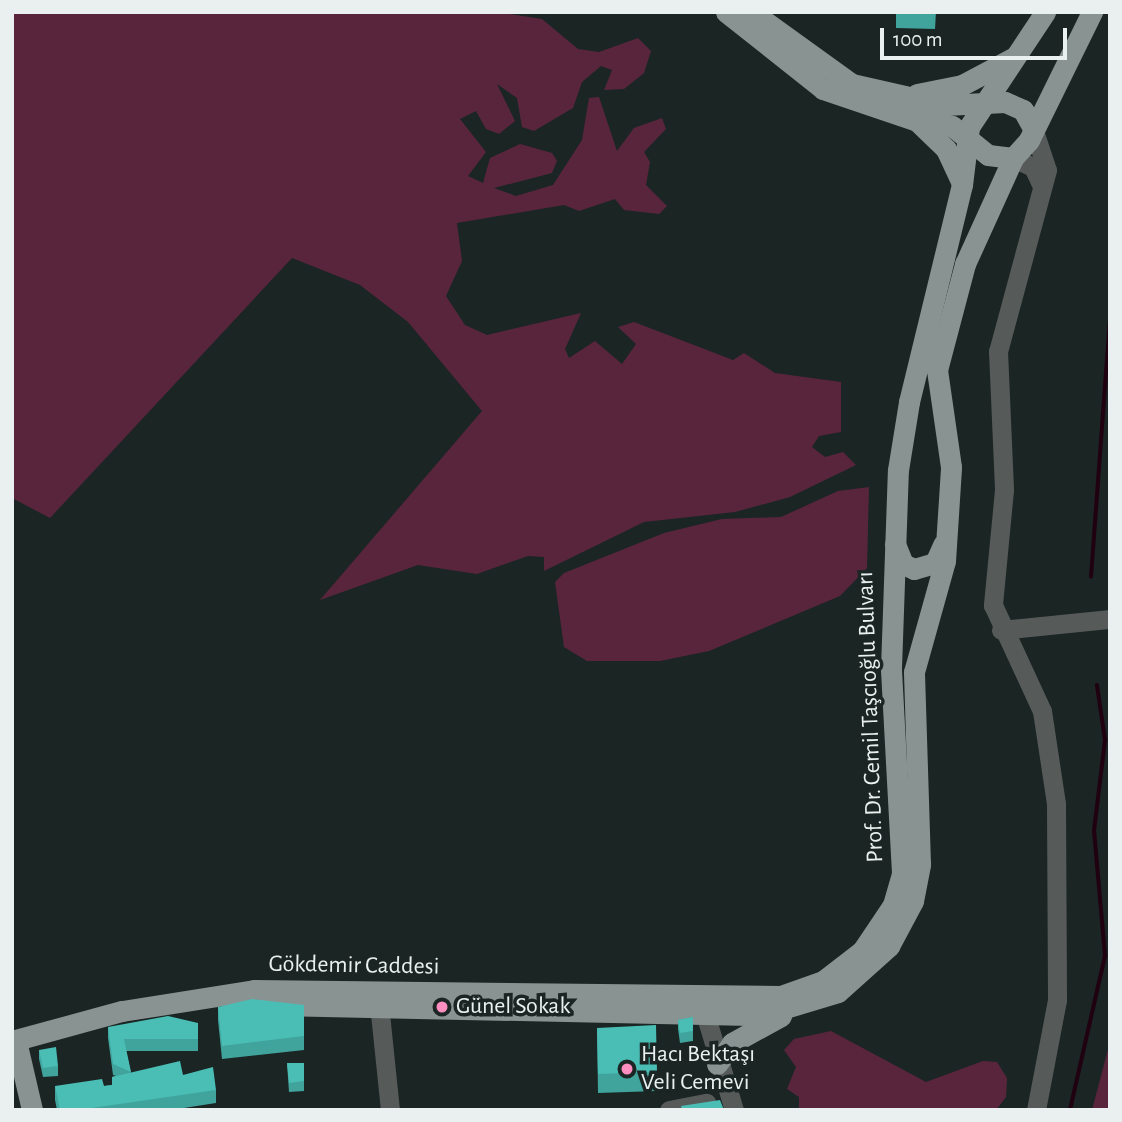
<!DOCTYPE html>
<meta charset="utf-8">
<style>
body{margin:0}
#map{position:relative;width:1122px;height:1122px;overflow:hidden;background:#1b2524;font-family:"Alegreya Sans",sans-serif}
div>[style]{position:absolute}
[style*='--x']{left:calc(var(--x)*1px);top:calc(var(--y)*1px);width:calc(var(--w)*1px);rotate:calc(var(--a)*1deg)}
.green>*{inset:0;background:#59253d}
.stream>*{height:3.5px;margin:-1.75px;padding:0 1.75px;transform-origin:1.75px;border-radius:1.75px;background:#200110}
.minor>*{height:19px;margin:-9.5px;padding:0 9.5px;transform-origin:9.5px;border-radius:9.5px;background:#565b5a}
.major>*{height:21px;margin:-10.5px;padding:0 10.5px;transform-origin:10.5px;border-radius:10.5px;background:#899392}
.wall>*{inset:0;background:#40a39c}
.building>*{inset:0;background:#4abdb5}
.dots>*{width:19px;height:19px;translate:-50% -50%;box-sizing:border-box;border:4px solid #1b2524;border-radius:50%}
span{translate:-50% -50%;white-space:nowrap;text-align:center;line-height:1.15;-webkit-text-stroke:7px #1b2524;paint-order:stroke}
.street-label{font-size:24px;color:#e9f0ef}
.poi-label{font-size:24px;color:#e9f0ef}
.left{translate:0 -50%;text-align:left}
.frame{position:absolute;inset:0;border:14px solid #e9f0ef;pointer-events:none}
.scale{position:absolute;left:880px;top:28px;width:187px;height:32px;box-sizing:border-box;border:4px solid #e9f0ef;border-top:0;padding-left:9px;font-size:21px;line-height:24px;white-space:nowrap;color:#e9f0ef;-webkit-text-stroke:5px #1b2524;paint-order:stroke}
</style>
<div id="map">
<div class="green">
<div style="clip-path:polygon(12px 12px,497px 12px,542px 19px,578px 49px,599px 52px,638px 38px,651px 51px,644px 73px,624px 89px,604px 90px,612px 70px,601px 66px,582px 82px,573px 108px,534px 131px,522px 127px,517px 98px,497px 84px,515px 121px,499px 134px,486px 129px,476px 111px,460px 119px,486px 152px,468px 176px,483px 183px,490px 158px,520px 144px,552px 153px,557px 161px,552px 173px,494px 188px,516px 196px,553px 185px,582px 140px,589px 98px,599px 97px,617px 151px,634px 128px,662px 118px,666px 129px,644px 152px,650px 162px,646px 185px,667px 206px,659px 214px,624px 210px,615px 199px,579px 211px,564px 205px,457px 223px,462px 261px,446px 296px,465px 325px,487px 335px,581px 313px,565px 349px,569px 358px,595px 341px,622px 364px,636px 344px,618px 327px,634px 322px,733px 360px,744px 353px,775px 373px,841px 382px,841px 432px,819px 436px,812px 447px,825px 457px,843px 452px,856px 465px,790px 497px,735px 512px,644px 522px,544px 571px,544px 557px,528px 556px,477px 574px,418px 565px,320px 600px,482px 411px,408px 322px,360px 285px,292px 258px,50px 518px,12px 498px)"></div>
<div style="clip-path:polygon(869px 487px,867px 568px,840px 596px,709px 651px,660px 661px,587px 661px,564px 647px,555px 582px,564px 573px,664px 533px,722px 519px,781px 517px,838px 491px)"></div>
<div style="clip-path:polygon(831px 1031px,926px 1082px,983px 1061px,997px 1062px,1007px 1078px,1006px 1097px,996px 1110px,799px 1110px,799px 1097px,787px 1089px,796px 1067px,784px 1050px,794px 1039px)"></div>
<div style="clip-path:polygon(1110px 1043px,1110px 1110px,1092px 1110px,1107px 1053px)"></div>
</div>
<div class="stream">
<div style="--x:1091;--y:577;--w:262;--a:-85.8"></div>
<div style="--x:1070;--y:1110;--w:158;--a:-77.2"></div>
<div style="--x:1105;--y:956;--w:125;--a:-95"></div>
<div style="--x:1094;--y:831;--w:92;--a:-83.1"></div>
<div style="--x:1105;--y:740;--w:55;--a:-98.4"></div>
</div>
<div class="minor">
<div style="--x:1033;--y:128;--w:44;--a:71.6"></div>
<div style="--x:1047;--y:170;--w:188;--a:105.1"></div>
<div style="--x:998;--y:351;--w:139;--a:87.5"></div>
<div style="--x:1004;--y:490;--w:116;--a:95.5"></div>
<div style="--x:993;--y:605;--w:117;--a:65.2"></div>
<div style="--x:1042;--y:711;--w:94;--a:81.4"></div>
<div style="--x:1056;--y:804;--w:196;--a:89.7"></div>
<div style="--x:1057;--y:1000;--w:112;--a:100.8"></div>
<div style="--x:1013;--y:158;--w:22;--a:24"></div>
<div style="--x:1033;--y:167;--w:21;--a:65"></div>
<div style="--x:1001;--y:630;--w:110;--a:-5.8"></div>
<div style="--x:378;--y:994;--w:117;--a:84.1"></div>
<div style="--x:701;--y:1000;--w:115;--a:73.3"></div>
<div style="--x:669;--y:1110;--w:38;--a:-11"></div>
</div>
<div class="major">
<div style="--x:726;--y:12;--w:124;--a:38.4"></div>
<div style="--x:823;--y:89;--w:99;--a:18.8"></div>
<div style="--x:917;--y:121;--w:40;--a:44"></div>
<div style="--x:946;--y:149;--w:38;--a:65"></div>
<div style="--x:752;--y:12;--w:123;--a:35.8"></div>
<div style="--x:852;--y:84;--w:95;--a:12.7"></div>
<div style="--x:945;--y:105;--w:60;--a:-2.9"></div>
<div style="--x:1005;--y:102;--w:20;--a:24"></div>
<div style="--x:1023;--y:110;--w:21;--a:61"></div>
<div style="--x:917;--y:94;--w:46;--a:-11.3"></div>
<div style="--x:962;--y:85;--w:58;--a:-27.9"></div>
<div style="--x:914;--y:114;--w:40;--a:18"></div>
<div style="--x:952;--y:126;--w:46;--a:38.9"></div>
<div style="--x:988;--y:155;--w:25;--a:7"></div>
<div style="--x:1013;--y:158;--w:24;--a:-48"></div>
<div style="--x:1029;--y:140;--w:143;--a:-63.8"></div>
<div style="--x:895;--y:544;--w:22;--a:68"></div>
<div style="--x:903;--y:564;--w:12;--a:24"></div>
<div style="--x:914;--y:569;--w:22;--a:-16"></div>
<div style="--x:935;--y:563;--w:20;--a:-66"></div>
<div style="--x:276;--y:1005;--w:486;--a:1.2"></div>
<div style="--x:762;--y:1015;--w:79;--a:-16.8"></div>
<div style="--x:838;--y:992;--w:69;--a:-42"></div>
<div style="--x:889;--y:946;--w:51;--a:-61.9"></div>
<div style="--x:913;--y:901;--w:38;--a:-79"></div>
<div style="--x:920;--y:864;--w:192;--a:-91.8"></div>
<div style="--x:914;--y:672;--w:115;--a:-74.4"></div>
<div style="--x:945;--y:561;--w:94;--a:-86.3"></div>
<div style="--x:951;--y:467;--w:98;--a:-98.2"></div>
<div style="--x:937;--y:370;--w:110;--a:-75.2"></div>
<div style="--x:965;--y:264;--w:116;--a:-65.6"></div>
<div style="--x:12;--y:1041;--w:114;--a:-15.3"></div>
<div style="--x:122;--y:1011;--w:134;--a:-9"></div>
<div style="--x:254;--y:990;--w:527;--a:0.65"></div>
<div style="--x:781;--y:996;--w:45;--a:-19.7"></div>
<div style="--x:823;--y:981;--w:49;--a:-37.6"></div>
<div style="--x:862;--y:951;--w:55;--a:-56"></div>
<div style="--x:893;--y:905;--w:33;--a:-74"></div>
<div style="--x:902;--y:873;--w:205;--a:-93.1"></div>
<div style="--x:891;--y:668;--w:198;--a:-88"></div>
<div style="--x:898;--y:470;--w:69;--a:-80.8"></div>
<div style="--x:909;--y:402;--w:223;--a:-76.3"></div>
<div style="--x:962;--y:185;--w:58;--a:-83.1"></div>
<div style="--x:969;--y:127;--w:138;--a:-56.5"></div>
<div style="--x:16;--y:1041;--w:71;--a:76.9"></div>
<div style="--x:717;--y:1064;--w:26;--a:-54"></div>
<div style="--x:732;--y:1043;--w:56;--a:-28.9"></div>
</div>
<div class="wall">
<div style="clip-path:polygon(896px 12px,936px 12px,935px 29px,896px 28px)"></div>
<div style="clip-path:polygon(304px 1005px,304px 1050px,222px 1059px,218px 1020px,218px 1007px)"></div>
<div style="clip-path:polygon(693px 1017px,693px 1041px,680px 1043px,678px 1029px,678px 1020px)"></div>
<div style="clip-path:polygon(198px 1023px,198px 1051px,126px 1051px,131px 1073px,183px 1075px,216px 1090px,216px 1103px,171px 1110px,57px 1110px,55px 1100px,55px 1086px,104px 1086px,112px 1085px,112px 1077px,116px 1076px,113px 1075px,108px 1038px,108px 1027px)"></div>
<div style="clip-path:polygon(597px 1028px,657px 1072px,657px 1091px,598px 1093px)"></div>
<div style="clip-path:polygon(39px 1050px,58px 1066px,58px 1076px,43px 1077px,39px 1059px)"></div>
<div style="clip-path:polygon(12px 1060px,13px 1067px,13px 1095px,12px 1095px)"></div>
<div style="clip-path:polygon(287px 1063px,304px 1063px,304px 1091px,289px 1092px)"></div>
</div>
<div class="building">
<div style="clip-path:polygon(252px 999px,304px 1005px,304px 1036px,222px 1046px,218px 1007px)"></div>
<div style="clip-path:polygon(168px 1016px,198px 1023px,198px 1039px,124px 1039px,131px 1072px,113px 1064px,108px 1027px)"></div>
<div style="clip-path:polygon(693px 1017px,693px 1031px,680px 1033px,678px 1020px)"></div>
<div style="clip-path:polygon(656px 1025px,657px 1072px,598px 1074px,597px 1028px)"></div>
<div style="clip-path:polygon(56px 1047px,58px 1066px,43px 1068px,39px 1050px)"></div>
<div style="clip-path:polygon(180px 1061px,183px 1075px,213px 1067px,216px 1090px,78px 1110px,60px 1110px,55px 1086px,102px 1079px,104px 1086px,112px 1085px,112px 1077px)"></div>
<div style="clip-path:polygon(287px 1063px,304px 1063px,304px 1081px,289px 1083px)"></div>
<div style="clip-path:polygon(720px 1100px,724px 1110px,682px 1110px,681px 1106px)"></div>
</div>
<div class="dots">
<div style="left:442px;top:1007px;background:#fd8ebf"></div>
<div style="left:627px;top:1069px;background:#fd8ebf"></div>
</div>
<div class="street-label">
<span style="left:871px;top:717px;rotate:-92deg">Prof. Dr. Cemil Taşcıoğlu Bulvarı</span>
<span style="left:354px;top:966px;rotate:1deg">Gökdemir Caddesi</span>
</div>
<div class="poi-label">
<span class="left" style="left:456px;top:1007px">Günel Sokak</span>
<span class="left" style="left:641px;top:1069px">Hacı Bektaşı<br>Veli Cemevi</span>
</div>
<div class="frame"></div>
<div class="scale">100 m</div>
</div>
